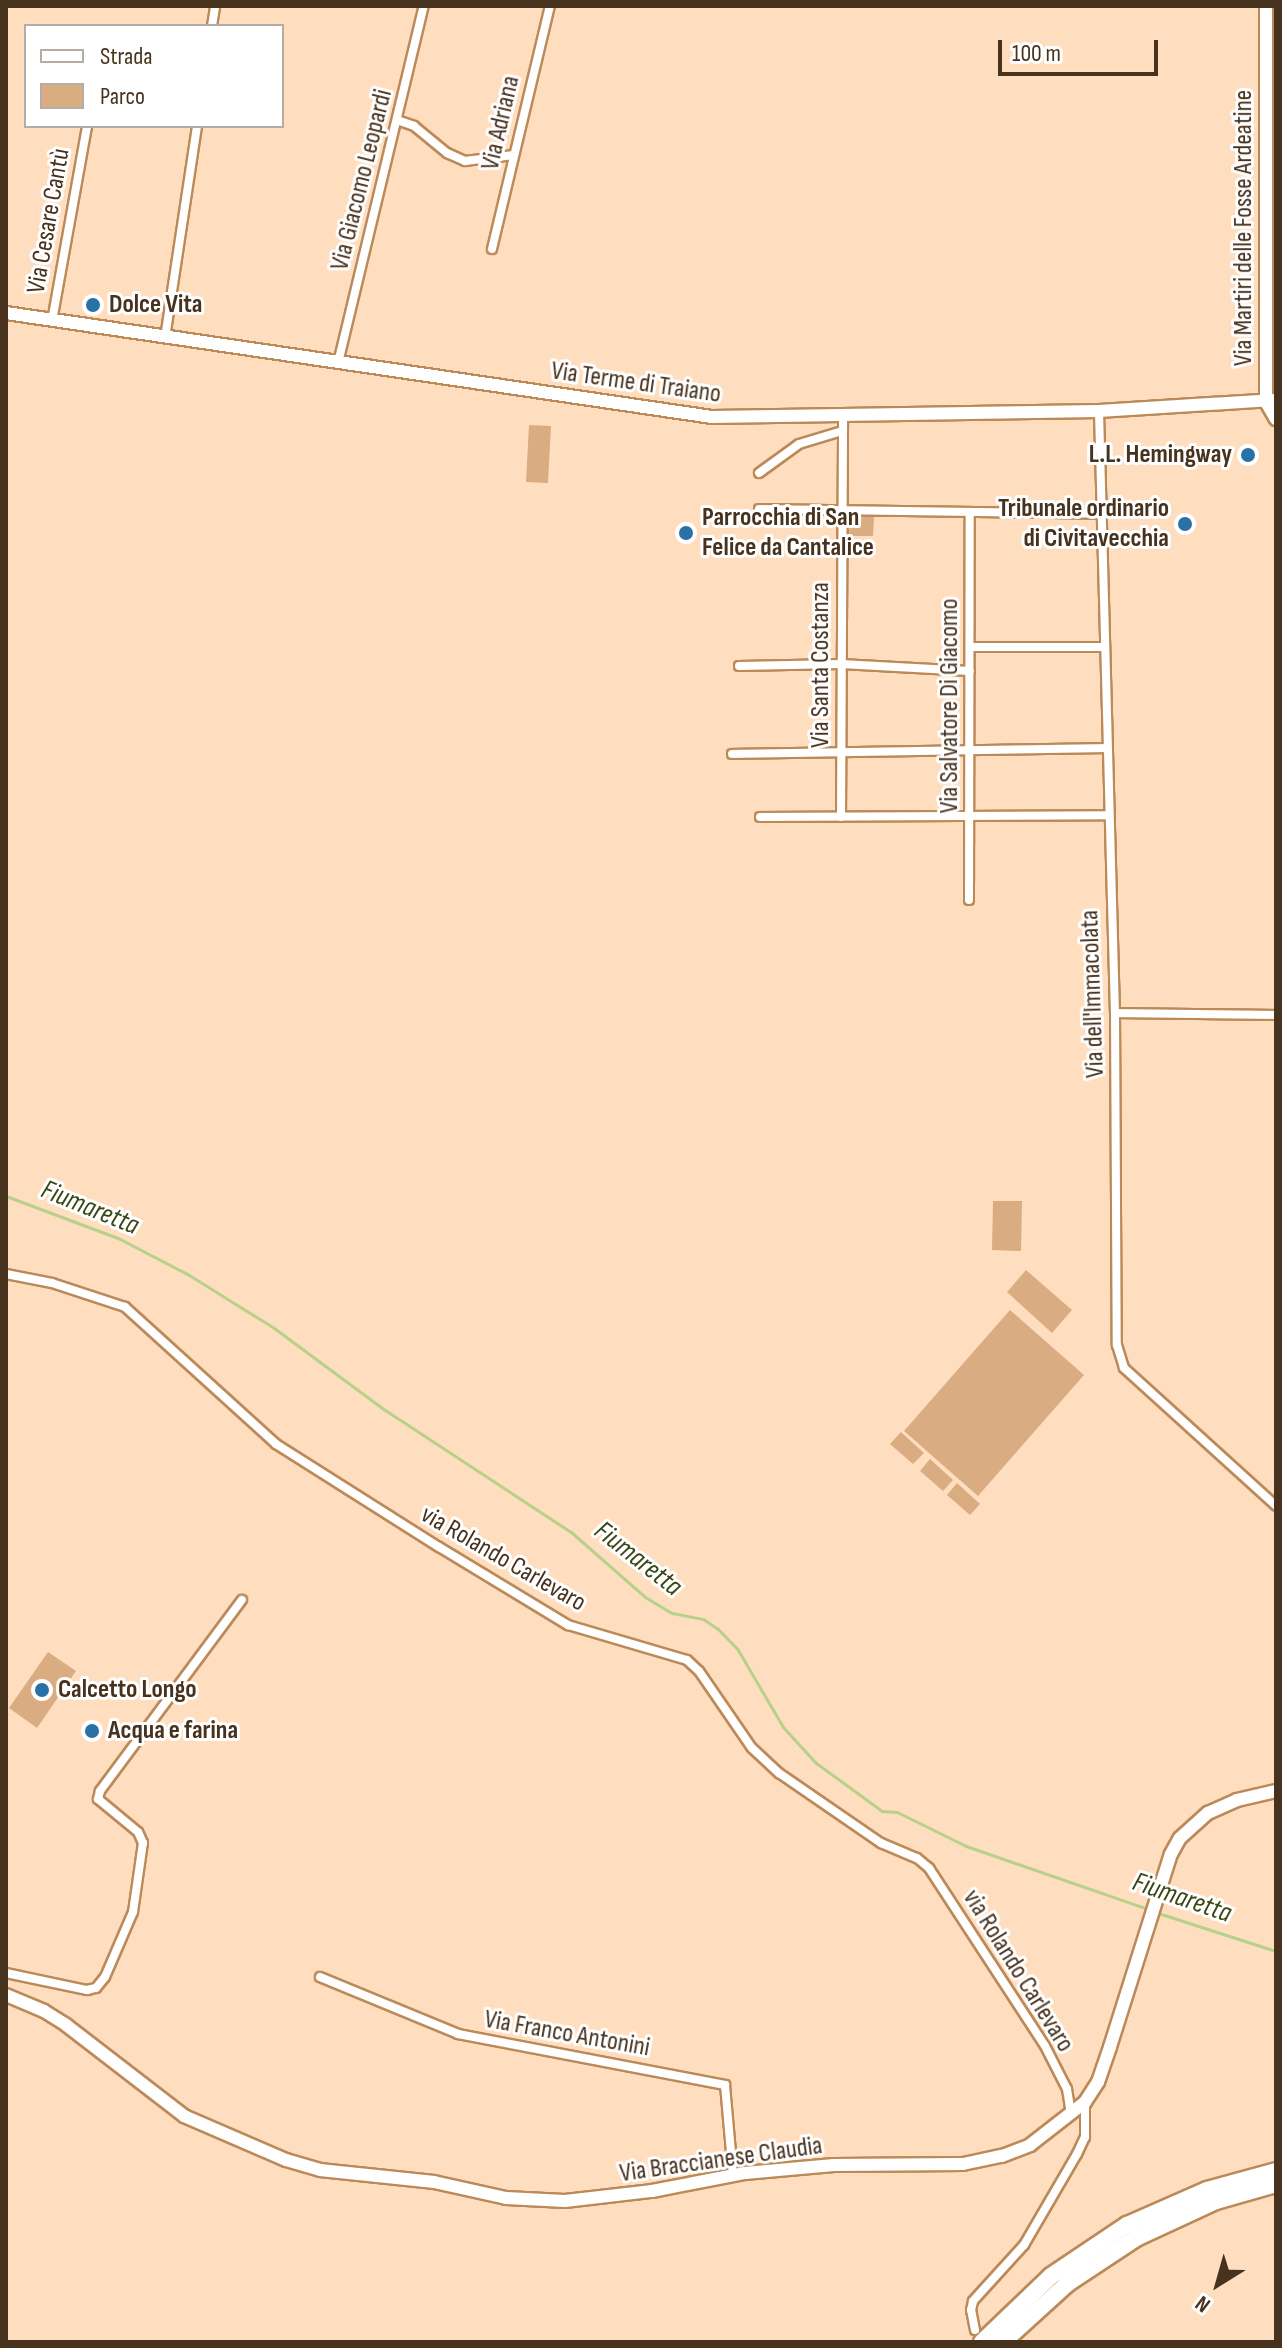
<!DOCTYPE html>
<meta charset="utf-8">
<style>
body{margin:0}
#map{position:relative;width:1282px;height:2348px;overflow:hidden;background:#ffdec0;font-family:"Sofia Sans Condensed",sans-serif}
div>[style]{position:absolute}
[style*='--x']{left:calc(var(--x)*1px);top:calc(var(--y)*1px);width:calc(var(--w)*1px);rotate:calc(var(--a)*1deg)}
.green>*{inset:0;background:#d9ac82}
.stream>*{height:3px;margin:-1.5px;padding:0 1.5px;transform-origin:1.5px;border-radius:1.5px;background:#b7d18a}
.roads{filter:drop-shadow(2px 0 #bc8a59) drop-shadow(-2px 0 #bc8a59) drop-shadow(0 2px #bc8a59) drop-shadow(0 -2px #bc8a59)}
.street>*{height:8px;margin:-4px;padding:0 4px;transform-origin:4px;border-radius:4px;background:#fff}
.secondary>*{height:12px;margin:-6px;padding:0 6px;transform-origin:6px;border-radius:6px;background:#fff}
.highway>*{height:16px;margin:-8px;padding:0 8px;transform-origin:8px;border-radius:8px;background:#fff}
.dots>*{width:22px;height:22px;translate:-50% -50%;box-sizing:border-box;border:4px solid #fff;border-radius:50%}
span{translate:-50% -50%;white-space:nowrap;text-align:center;line-height:1.15;-webkit-text-stroke:6px #fff;paint-order:stroke}
.street-label{font-size:26px;color:#47321e}
.poi-label{font-size:26px;color:#47321e;font-weight:700}
.left{translate:0 -50%;text-align:left}
.right{translate:-100% -50%;text-align:right}
.water-label{font-size:28px;color:#394816;font-style:italic}
.frame{position:absolute;inset:0;border:8px solid #47321e;pointer-events:none}
.legend{position:absolute;left:24px;top:24px;width:260px;height:104px;box-sizing:border-box;background:#fff;border:2px solid #b5ada5;margin:0;padding:10px 14px;list-style:none;font-size:24px;color:#47321e}
.legend li{display:flex;align-items:center;gap:16px;height:40px}
.legend b{width:40px;border:2px solid #b5ada5}
.north{position:absolute;left:1178px;top:2244px;width:80px;height:80px;-webkit-text-stroke:6px #fff;paint-order:stroke;rotate:217deg;font-size:22px;font-weight:700;line-height:32px;text-align:center;color:#47321e}
.north::after{content:'';display:block;margin:auto;width:28px;height:36px;background:#47321e;clip-path:polygon(50% 0,100% 100%,50% 72%,0 100%)}
.scale{position:absolute;left:998px;top:40px;width:160px;height:36px;box-sizing:border-box;border:4px solid #47321e;border-top:0;padding-left:10px;font-size:24px;line-height:28px;white-space:nowrap;color:#47321e;-webkit-text-stroke:6px #fff;paint-order:stroke}
</style>
<div id="map">
<div class="green">
<div style="clip-path:polygon(529px 425px,551px 426px,548px 483px,526px 482px)"></div>
<div style="clip-path:polygon(850px 517px,874px 517px,873px 536px,849px 536px)"></div>
<div style="clip-path:polygon(993px 1201px,1022px 1201px,1021px 1251px,992px 1250px)"></div>
<div style="clip-path:polygon(1026px 1270px,1072px 1310px,1052px 1333px,1007px 1292px)"></div>
<div style="clip-path:polygon(1010px 1310px,1084px 1375px,978px 1496px,904px 1431px)"></div>
<div style="clip-path:polygon(901px 1432px,924px 1453px,913px 1464px,890px 1444px)"></div>
<div style="clip-path:polygon(930px 1459px,953px 1480px,943px 1491px,920px 1471px)"></div>
<div style="clip-path:polygon(957px 1483px,980px 1504px,970px 1515px,947px 1495px)"></div>
<div style="clip-path:polygon(48px 1652px,76px 1671px,37px 1728px,9px 1708px)"></div>
</div>
<div class="stream">
<div style="--x:6;--y:1196;--w:120;--a:20.6"></div>
<div style="--x:118;--y:1238;--w:80;--a:27.5"></div>
<div style="--x:189;--y:1275;--w:100;--a:31.9"></div>
<div style="--x:274;--y:1328;--w:134;--a:36.5"></div>
<div style="--x:382;--y:1408;--w:226;--a:33.3"></div>
<div style="--x:571;--y:1532;--w:98;--a:41.3"></div>
<div style="--x:645;--y:1597;--w:31;--a:31"></div>
<div style="--x:672;--y:1613;--w:32;--a:11"></div>
<div style="--x:703;--y:1619;--w:18;--a:34"></div>
<div style="--x:718;--y:1629;--w:29;--a:46"></div>
<div style="--x:738;--y:1650;--w:89;--a:59.7"></div>
<div style="--x:783;--y:1727;--w:49;--a:47.5"></div>
<div style="--x:816;--y:1763;--w:82;--a:36"></div>
<div style="--x:882;--y:1811;--w:15;--a:4"></div>
<div style="--x:897;--y:1812;--w:77;--a:26.2"></div>
<div style="--x:966;--y:1846;--w:196;--a:19.1"></div>
<div style="--x:1158;--y:1913;--w:124;--a:17.9"></div>
</div>
<div class="roads">
<div class="street">
<div style="--x:212;--y:26;--w:20;--a:-81"></div>
<div style="--x:397;--y:120;--w:18;--a:19"></div>
<div style="--x:414;--y:126;--w:43;--a:39.3"></div>
<div style="--x:447;--y:153;--w:20;--a:24"></div>
<div style="--x:465;--y:161;--w:49;--a:-7"></div>
<div style="--x:492;--y:249;--w:250;--a:-76.6"></div>
<div style="--x:52;--y:321;--w:198;--a:-79.8"></div>
<div style="--x:165;--y:338;--w:214;--a:-81.4"></div>
<div style="--x:338;--y:363;--w:367;--a:-76.5"></div>
<div style="--x:1099;--y:411;--w:602;--a:88.48"></div>
<div style="--x:1115;--y:1013;--w:332;--a:89.7"></div>
<div style="--x:1117;--y:1345;--w:24;--a:73"></div>
<div style="--x:1124;--y:1368;--w:205;--a:42.2"></div>
<div style="--x:759;--y:473;--w:49;--a:-35.9"></div>
<div style="--x:799;--y:444;--w:45;--a:-16.8"></div>
<div style="--x:759;--y:509;--w:342;--a:0.8"></div>
<div style="--x:971;--y:647;--w:132;--a:0"></div>
<div style="--x:739;--y:666;--w:102;--a:-1.1"></div>
<div style="--x:841;--y:664;--w:129;--a:3.1"></div>
<div style="--x:732;--y:754;--w:374;--a:-0.9"></div>
<div style="--x:760;--y:817;--w:348;--a:-0.3"></div>
<div style="--x:841;--y:817;--w:400;--a:-89.7"></div>
<div style="--x:969;--y:900;--w:387;--a:-89.9"></div>
<div style="--x:1115;--y:1013;--w:161;--a:0.7"></div>
<div style="--x:6;--y:1274;--w:47;--a:11.1"></div>
<div style="--x:52;--y:1283;--w:77;--a:18.2"></div>
<div style="--x:125;--y:1307;--w:204;--a:42.2"></div>
<div style="--x:276;--y:1444;--w:193;--a:32.3"></div>
<div style="--x:439;--y:1547;--w:151;--a:31.2"></div>
<div style="--x:568;--y:1625;--w:124;--a:16.4"></div>
<div style="--x:687;--y:1660;--w:16;--a:43"></div>
<div style="--x:699;--y:1671;--w:93;--a:55.5"></div>
<div style="--x:752;--y:1748;--w:37;--a:43"></div>
<div style="--x:779;--y:1773;--w:124;--a:34.5"></div>
<div style="--x:881;--y:1843;--w:39;--a:23"></div>
<div style="--x:917;--y:1858;--w:16;--a:40"></div>
<div style="--x:929;--y:1868;--w:212;--a:56.9"></div>
<div style="--x:1045;--y:2046;--w:48;--a:62.9"></div>
<div style="--x:1067;--y:2089;--w:24;--a:81"></div>
<div style="--x:6;--y:1973;--w:83;--a:11.9"></div>
<div style="--x:87;--y:1990;--w:9;--a:-13"></div>
<div style="--x:96;--y:1988;--w:14;--a:-51"></div>
<div style="--x:105;--y:1977;--w:71;--a:-66.7"></div>
<div style="--x:133;--y:1912;--w:70;--a:-81.8"></div>
<div style="--x:143;--y:1843;--w:12;--a:-114"></div>
<div style="--x:138;--y:1832;--w:52;--a:-140.5"></div>
<div style="--x:98;--y:1799;--w:8;--a:-76"></div>
<div style="--x:100;--y:1791;--w:238;--a:-53.4"></div>
<div style="--x:320;--y:1977;--w:149;--a:22.4"></div>
<div style="--x:458;--y:2034;--w:272;--a:10.8"></div>
<div style="--x:725;--y:2085;--w:90;--a:84.9"></div>
<div style="--x:975;--y:2330;--w:20;--a:-101"></div>
<div style="--x:971;--y:2310;--w:9;--a:-77"></div>
<div style="--x:973;--y:2301;--w:76;--a:-47.7"></div>
<div style="--x:1024;--y:2245;--w:105;--a:-59.8"></div>
<div style="--x:1077;--y:2154;--w:19;--a:-65"></div>
<div style="--x:1085;--y:2137;--w:35;--a:-90"></div>
</div>
<div class="secondary">
<div style="--x:6;--y:313;--w:714;--a:8.38"></div>
<div style="--x:712;--y:417;--w:387;--a:-0.9"></div>
<div style="--x:1099;--y:411;--w:177;--a:-3.6"></div>
<div style="--x:1266;--y:402;--w:396;--a:-90"></div>
<div style="--x:1266;--y:402;--w:20;--a:60"></div>
<div style="--x:6;--y:1995;--w:41;--a:22.8"></div>
<div style="--x:44;--y:2011;--w:26;--a:32"></div>
<div style="--x:66;--y:2025;--w:149;--a:37.6"></div>
<div style="--x:184;--y:2116;--w:111;--a:23.3"></div>
<div style="--x:286;--y:2160;--w:35;--a:16"></div>
<div style="--x:320;--y:2170;--w:115;--a:6"></div>
<div style="--x:434;--y:2182;--w:74;--a:12.5"></div>
<div style="--x:506;--y:2198;--w:59;--a:2.9"></div>
<div style="--x:565;--y:2201;--w:88;--a:-6.6"></div>
<div style="--x:652;--y:2191;--w:95;--a:-11"></div>
<div style="--x:745;--y:2173;--w:89;--a:-5.1"></div>
<div style="--x:834;--y:2165;--w:129;--a:-0.4"></div>
<div style="--x:963;--y:2164;--w:40;--a:-12"></div>
<div style="--x:1002;--y:2156;--w:30;--a:-21"></div>
<div style="--x:1030;--y:2145;--w:70;--a:-38"></div>
<div style="--x:1085;--y:2102;--w:24;--a:-57"></div>
<div style="--x:1098;--y:2082;--w:37;--a:-71"></div>
<div style="--x:1110;--y:2047;--w:202;--a:-72.5"></div>
<div style="--x:1171;--y:1854;--w:18;--a:-61"></div>
<div style="--x:1180;--y:1838;--w:38;--a:-42"></div>
<div style="--x:1208;--y:1813;--w:32;--a:-24"></div>
<div style="--x:1237;--y:1800;--w:40;--a:-13"></div>
</div>
<div class="highway">
<div style="--x:982;--y:2342;--w:95;--a:-43.7"></div>
<div style="--x:1051;--y:2276;--w:92;--a:-33.9"></div>
<div style="--x:1127;--y:2225;--w:87;--a:-23.6"></div>
<div style="--x:1207;--y:2190;--w:72;--a:-15.4"></div>
<div style="--x:1003;--y:2342;--w:88;--a:-42.2"></div>
<div style="--x:1068;--y:2283;--w:82;--a:-33.5"></div>
<div style="--x:1136;--y:2238;--w:88;--a:-24.8"></div>
<div style="--x:1216;--y:2201;--w:62;--a:-15.8"></div>
</div>
</div>
<div class="dots">
<div style="left:93px;top:305px;background:#2a71a5"></div>
<div style="left:1248px;top:455px;background:#2a71a5"></div>
<div style="left:1185px;top:524px;background:#2a71a5"></div>
<div style="left:686px;top:533px;background:#2a71a5"></div>
<div style="left:42px;top:1690px;background:#2a71a5"></div>
<div style="left:92px;top:1731px;background:#2a71a5"></div>
</div>
<div class="street-label">
<span style="left:501px;top:123px;rotate:-77deg">Via Adriana</span>
<span style="left:362px;top:180px;rotate:-76deg">Via Giacomo Leopardi</span>
<span style="left:49px;top:221px;rotate:-80deg">Via Cesare Cantù</span>
<span style="left:1244px;top:228px;rotate:-90deg">Via Martiri delle Fosse Ardeatine</span>
<span style="left:636px;top:383px;rotate:8deg">Via Terme di Traiano</span>
<span style="left:821px;top:665px;rotate:-90deg">Via Santa Costanza</span>
<span style="left:950px;top:706px;rotate:-90deg">Via Salvatore Di Giacomo</span>
<span style="left:1093px;top:994px;rotate:-92deg">Via dell'Immacolata</span>
<span style="left:503px;top:1559px;rotate:30deg">via Rolando Carlevaro</span>
<span style="left:1018px;top:1971px;rotate:58deg">via Rolando Carlevaro</span>
<span style="left:567px;top:2034px;rotate:10deg">Via Franco Antonini</span>
<span style="left:721px;top:2160px;rotate:-8deg">Via Braccianese Claudia</span>
</div>
<div class="poi-label">
<span class="left" style="left:109px;top:305px">Dolce Vita</span>
<span class="right" style="left:1232px;top:455px">L.L. Hemingway</span>
<span class="right" style="left:1169px;top:524px">Tribunale ordinario<br>di Civitavecchia</span>
<span class="left" style="left:702px;top:533px">Parrocchia di San<br>Felice da Cantalice</span>
<span class="left" style="left:58px;top:1690px">Calcetto Longo</span>
<span class="left" style="left:108px;top:1731px">Acqua e farina</span>
</div>
<div class="water-label">
<span style="left:90px;top:1208px;rotate:22deg">Fiumaretta</span>
<span style="left:638px;top:1559px;rotate:38deg">Fiumaretta</span>
<span style="left:1182px;top:1898px;rotate:19deg">Fiumaretta</span>
</div>
<div class="frame"></div>
<ul class="legend">
<li><b style="height:10px;background:#fff"></b>Strada</li>
<li><b style="height:22px;background:#d9ac82"></b>Parco</li>
</ul>
<div class="north">N</div>
<div class="scale">100 m</div>
</div>
